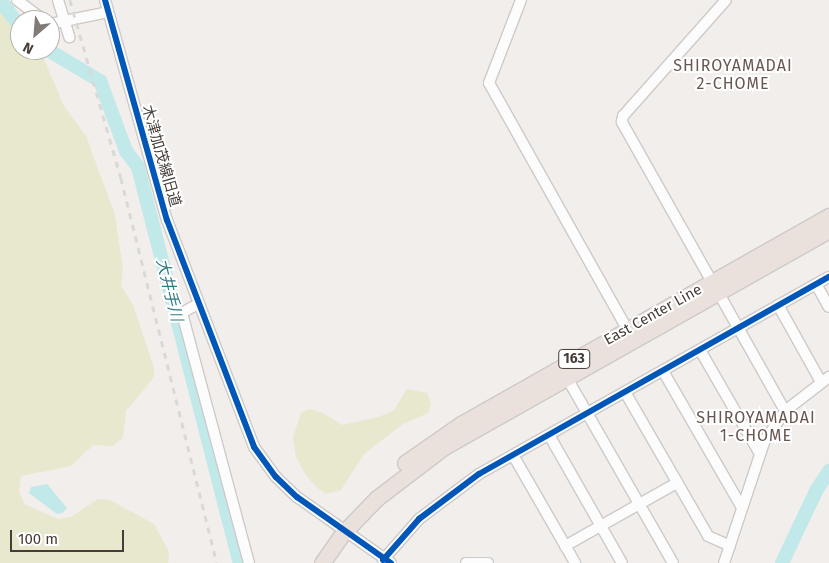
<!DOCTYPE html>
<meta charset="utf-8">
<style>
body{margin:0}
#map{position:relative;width:829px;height:563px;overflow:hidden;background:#f1eeeb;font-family:"Fira Sans","Noto Sans JP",sans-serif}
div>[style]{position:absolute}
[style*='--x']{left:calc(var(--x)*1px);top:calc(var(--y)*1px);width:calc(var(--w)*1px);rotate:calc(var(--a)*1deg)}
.green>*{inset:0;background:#e7e8ce}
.water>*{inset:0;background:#c1e9ea}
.river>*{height:14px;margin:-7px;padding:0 7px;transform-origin:7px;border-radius:7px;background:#c1e9ea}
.roads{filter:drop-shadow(1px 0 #cdcac8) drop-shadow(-1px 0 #cdcac8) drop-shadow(0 1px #cdcac8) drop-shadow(0 -1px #cdcac8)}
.minor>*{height:10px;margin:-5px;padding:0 5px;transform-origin:5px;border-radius:5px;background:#fdfcfc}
.highway>*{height:15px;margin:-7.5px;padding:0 7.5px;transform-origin:7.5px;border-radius:7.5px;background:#eae0dc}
.rail>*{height:2.5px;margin-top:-1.25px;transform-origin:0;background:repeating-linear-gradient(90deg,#d9d9d8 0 6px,transparent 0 12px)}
.cycleway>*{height:6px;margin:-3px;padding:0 3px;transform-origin:3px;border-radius:3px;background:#0057b8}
span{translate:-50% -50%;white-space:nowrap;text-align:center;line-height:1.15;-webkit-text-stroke:4px #fff;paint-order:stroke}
.shield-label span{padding:1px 4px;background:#fff;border:1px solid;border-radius:4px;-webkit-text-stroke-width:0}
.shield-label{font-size:14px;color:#463c38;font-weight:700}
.street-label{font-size:15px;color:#463c38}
.neighbourhood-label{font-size:16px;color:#685651;letter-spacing:1px}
.water-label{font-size:16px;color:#307d82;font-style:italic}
.north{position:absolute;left:10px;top:10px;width:50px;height:50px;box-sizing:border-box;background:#fff;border:1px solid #b5b1af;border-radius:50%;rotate:207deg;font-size:14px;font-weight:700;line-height:20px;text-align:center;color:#463c38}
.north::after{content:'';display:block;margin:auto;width:18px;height:22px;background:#827a77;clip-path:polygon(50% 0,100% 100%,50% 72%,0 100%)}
.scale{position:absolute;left:10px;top:530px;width:114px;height:22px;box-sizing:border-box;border:2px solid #463c38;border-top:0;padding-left:6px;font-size:15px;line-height:18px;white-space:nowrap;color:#463c38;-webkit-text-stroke:4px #fff;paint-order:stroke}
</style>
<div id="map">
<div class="green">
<div style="clip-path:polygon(0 0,9px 0,21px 20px,20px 50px,40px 50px,64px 106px,86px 136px,115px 215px,123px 269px,121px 286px,133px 305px,154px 368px,154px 377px,126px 411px,123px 438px,112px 446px,93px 445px,71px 466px,21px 476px,19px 491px,24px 504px,58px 519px,71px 517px,98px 499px,110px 500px,154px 524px,169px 552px,168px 563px,0 563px)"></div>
<div style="clip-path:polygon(407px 389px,427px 393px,431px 403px,428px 413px,403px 424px,364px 454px,341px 490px,326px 494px,319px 489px,307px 477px,296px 457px,293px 437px,301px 413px,309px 409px,323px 413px,342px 425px,379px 417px,394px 410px)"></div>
</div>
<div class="water">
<div style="clip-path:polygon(47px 484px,67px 508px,62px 513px,57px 514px,29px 493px,31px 487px)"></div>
</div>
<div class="river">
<div style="--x:0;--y:0;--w:34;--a:53"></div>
<div style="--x:48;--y:50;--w:61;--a:30.8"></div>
<div style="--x:100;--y:81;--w:75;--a:69.6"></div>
<div style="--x:126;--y:151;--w:20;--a:53"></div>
<div style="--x:138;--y:167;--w:409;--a:75.6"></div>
<div style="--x:782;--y:563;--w:80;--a:-64.7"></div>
<div style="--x:816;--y:491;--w:24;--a:-57"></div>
</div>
<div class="roads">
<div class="minor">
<div style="--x:17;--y:0;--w:34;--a:37"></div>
<div style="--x:58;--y:0;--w:39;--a:73"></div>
<div style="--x:105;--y:0;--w:229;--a:74.3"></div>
<div style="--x:167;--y:220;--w:243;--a:69"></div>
<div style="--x:254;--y:447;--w:37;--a:54"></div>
<div style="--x:276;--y:477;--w:29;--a:44"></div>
<div style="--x:297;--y:497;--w:115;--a:35.1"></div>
<div style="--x:521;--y:0;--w:89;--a:111.1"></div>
<div style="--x:489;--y:83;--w:282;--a:60.7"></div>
<div style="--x:50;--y:24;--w:59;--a:-11.7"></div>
<div style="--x:712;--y:282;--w:184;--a:-119.4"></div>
<div style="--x:622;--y:122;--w:6;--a:-81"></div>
<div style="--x:623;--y:116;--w:155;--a:-48.4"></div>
<div style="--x:816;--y:284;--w:26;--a:61"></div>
<div style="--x:718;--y:292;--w:137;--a:60.6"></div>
<div style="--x:198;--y:304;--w:18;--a:151"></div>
<div style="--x:182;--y:313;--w:259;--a:75"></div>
<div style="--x:778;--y:305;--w:88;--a:60.8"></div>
<div style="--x:700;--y:350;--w:118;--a:60"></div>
<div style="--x:663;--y:371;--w:158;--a:60"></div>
<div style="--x:567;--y:378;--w:213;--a:60.2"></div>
<div style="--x:625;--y:392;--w:166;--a:60"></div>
<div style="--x:708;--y:536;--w:24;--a:24"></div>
<div style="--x:549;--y:435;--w:147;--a:60.3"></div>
<div style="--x:513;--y:455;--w:125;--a:60.1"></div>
<div style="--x:565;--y:546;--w:129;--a:-29.4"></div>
<div style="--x:383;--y:560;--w:55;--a:-48.7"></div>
<div style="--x:419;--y:519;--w:75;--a:-36.9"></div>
<div style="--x:479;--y:474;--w:402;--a:-29.4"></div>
<div style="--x:466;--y:563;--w:22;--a:0"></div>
<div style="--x:724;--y:563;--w:130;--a:-71.6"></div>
<div style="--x:765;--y:440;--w:35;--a:-55"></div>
<div style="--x:785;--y:411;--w:56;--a:-37.7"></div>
</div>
<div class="highway">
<div style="--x:405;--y:463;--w:68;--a:-34.9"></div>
<div style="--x:461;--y:424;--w:423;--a:-29.5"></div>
<div style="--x:322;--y:563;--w:38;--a:-55"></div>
<div style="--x:344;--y:532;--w:47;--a:-45.9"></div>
<div style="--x:377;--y:498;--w:84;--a:-37.3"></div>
<div style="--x:444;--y:447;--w:442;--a:-29.4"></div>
</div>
</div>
<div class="rail">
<div style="--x:70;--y:0;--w:185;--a:74"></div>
<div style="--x:121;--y:178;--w:397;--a:76"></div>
</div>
<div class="cycleway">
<div style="--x:105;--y:0;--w:229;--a:74.3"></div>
<div style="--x:167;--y:220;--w:243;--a:69"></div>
<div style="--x:254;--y:447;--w:37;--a:54"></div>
<div style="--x:276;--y:477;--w:29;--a:44"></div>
<div style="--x:297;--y:497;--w:115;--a:35.1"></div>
<div style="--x:383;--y:560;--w:55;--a:-48.7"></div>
<div style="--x:419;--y:519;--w:75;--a:-36.9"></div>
<div style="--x:479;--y:474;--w:402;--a:-29.4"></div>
</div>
<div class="shield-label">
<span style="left:574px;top:359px">163</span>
</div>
<div class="street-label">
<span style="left:161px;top:156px;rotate:74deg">木津加茂線旧道</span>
<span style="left:653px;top:315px;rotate:-29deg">East Center Line</span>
</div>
<div class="neighbourhood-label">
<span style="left:733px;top:75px">SHIROYAMADAI<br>2-CHOME</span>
<span style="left:756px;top:427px">SHIROYAMADAI<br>1-CHOME</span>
</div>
<div class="water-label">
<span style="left:169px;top:290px;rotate:76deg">大井手川</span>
</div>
<div class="north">N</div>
<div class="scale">100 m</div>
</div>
